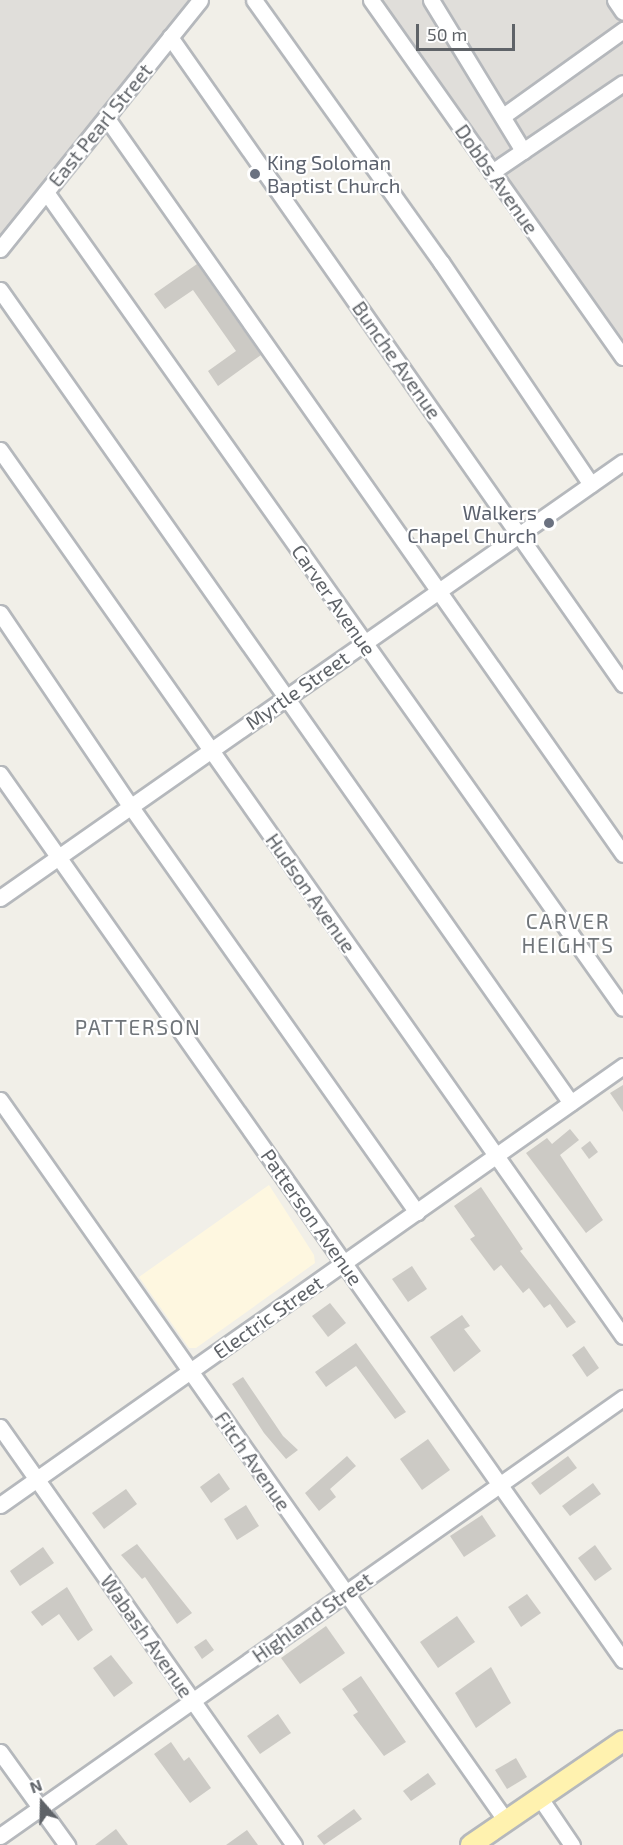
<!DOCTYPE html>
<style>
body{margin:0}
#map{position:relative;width:623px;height:1845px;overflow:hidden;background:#f1efe8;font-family:"Exo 2",sans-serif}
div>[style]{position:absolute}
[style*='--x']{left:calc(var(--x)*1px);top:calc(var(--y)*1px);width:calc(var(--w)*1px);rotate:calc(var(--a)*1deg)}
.commercial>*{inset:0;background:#fef7e0}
.industrial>*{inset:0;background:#e0deda}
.building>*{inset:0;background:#cccac5}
.roads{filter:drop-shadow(2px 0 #b5b8bc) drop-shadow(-2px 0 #b5b8bc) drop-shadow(0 2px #b5b8bc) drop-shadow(0 -2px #b5b8bc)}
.minor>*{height:15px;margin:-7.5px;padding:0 7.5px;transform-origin:7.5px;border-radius:7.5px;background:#fff}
.major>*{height:20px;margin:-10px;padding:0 10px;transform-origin:10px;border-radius:10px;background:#fff2af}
.dots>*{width:16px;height:16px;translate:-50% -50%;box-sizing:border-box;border:3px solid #fff;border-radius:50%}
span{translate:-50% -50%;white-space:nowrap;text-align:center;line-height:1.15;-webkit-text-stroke:4.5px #fff;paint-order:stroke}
.street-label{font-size:20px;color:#5f6368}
.worship-label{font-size:20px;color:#5b616d}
.left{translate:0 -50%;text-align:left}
.right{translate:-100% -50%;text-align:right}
.neighbourhood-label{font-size:21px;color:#70757a;letter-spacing:1.5px}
.north{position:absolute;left:12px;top:1773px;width:60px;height:60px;-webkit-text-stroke:4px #fff;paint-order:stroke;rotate:340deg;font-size:16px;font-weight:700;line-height:24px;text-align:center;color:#5f6368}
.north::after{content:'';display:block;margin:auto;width:21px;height:27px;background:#5f6368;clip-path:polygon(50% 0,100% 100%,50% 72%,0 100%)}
.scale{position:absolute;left:416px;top:24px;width:99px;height:27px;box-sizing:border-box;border:3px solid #5f6368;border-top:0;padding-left:8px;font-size:18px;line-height:21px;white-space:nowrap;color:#5f6368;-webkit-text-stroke:4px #fff;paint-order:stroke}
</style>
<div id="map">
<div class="commercial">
<div style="clip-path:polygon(269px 1185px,314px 1255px,315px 1263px,196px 1348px,189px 1348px,139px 1277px)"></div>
</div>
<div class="industrial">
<div style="clip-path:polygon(0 0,197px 0,0 239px)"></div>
<div style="clip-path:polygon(374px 0,623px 0,623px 355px)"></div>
</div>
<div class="building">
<div style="clip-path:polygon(197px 264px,261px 355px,218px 386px,208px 371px,236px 351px,193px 290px,165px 309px,154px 294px)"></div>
<div style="clip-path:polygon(623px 1085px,623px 1112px,610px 1093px)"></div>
<div style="clip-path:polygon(570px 1129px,579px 1140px,560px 1155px,603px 1220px,586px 1233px,526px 1153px,547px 1138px,552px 1144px)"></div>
<div style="clip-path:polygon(590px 1141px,598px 1152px,589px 1159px,581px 1148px)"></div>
<div style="clip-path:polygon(481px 1187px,523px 1249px,520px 1251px,576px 1322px,567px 1328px,550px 1304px,544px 1308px,529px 1288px,523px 1293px,501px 1265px,494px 1271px,470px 1239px,475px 1236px,454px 1206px)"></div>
<div style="clip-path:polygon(412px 1266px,427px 1289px,408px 1302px,392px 1279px)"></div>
<div style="clip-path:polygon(330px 1303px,346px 1323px,328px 1337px,312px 1316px)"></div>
<div style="clip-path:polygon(462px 1315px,470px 1326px,464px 1329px,481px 1351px,454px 1372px,430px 1337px)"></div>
<div style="clip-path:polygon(356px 1343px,406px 1412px,395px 1419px,356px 1366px,326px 1387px,315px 1372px)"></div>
<div style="clip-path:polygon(584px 1346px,599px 1368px,587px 1377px,572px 1355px)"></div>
<div style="clip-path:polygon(243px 1377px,283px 1436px,298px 1450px,286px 1459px,264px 1433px,232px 1384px)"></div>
<div style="clip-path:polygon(428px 1439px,450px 1470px,422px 1490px,400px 1459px)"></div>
<div style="clip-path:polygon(347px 1456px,356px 1466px,330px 1489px,336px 1497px,319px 1511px,305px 1493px)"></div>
<div style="clip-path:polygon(568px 1456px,577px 1468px,540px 1495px,531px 1483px)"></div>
<div style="clip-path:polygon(219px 1473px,230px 1489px,211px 1503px,200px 1487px)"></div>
<div style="clip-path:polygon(593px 1483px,601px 1494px,570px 1516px,562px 1506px)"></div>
<div style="clip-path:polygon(126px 1489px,137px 1504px,104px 1529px,92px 1513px)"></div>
<div style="clip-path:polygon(246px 1505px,259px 1526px,237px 1540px,224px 1519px)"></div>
<div style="clip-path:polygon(482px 1515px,496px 1536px,464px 1557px,450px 1536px)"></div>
<div style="clip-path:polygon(137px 1544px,192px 1613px,177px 1624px,145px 1577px,142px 1579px,121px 1555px)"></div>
<div style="clip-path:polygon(595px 1545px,612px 1569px,595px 1581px,578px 1558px)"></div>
<div style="clip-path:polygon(43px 1547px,54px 1563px,20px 1586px,10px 1571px)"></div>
<div style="clip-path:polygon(67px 1587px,93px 1630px,78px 1641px,59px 1614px,42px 1626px,31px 1612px)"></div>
<div style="clip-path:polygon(527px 1594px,541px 1613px,521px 1627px,508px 1607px)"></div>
<div style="clip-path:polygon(457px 1616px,475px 1642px,438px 1668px,420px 1642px)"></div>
<div style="clip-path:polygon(326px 1626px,345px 1653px,300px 1684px,281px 1658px)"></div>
<div style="clip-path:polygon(206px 1639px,214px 1650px,202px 1659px,194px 1647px)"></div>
<div style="clip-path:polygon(111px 1655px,133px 1683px,114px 1697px,93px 1668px)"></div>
<div style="clip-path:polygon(491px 1667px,511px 1703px,476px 1728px,455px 1693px)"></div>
<div style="clip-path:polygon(361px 1676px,406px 1742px,384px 1756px,353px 1715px,358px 1712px,342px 1689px)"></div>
<div style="clip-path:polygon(278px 1714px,291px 1733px,260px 1754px,247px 1736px)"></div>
<div style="clip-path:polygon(171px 1742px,184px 1761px,189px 1757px,211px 1788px,190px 1803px,154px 1754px)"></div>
<div style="clip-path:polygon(516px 1758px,527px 1777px,507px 1789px,495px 1770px)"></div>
<div style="clip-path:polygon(428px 1773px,436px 1784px,411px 1801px,403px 1791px)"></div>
<div style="clip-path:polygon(354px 1809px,362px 1819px,324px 1845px,317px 1836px)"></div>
<div style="clip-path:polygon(116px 1829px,128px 1845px,95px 1845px)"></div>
<div style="clip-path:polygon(247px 1830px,258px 1845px,226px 1845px)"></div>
</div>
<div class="roads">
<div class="minor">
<div style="--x:254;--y:0;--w:322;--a:54.5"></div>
<div style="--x:441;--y:262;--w:268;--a:56"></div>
<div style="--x:371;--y:0;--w:437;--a:54.8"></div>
<div style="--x:431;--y:0;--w:177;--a:58.6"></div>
<div style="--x:615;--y:0;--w:14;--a:56"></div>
<div style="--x:170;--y:37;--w:790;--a:55"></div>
<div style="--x:503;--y:116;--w:148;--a:-35.6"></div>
<div style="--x:106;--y:117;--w:900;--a:54.95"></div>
<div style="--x:492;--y:172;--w:158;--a:-34.2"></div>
<div style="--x:46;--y:192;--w:999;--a:54.74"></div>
<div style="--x:0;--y:249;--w:319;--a:-51.2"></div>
<div style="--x:0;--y:290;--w:993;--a:54.92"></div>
<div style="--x:0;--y:450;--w:1083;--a:54.89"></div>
<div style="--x:0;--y:613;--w:234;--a:56"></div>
<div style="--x:131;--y:807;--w:496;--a:54.8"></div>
<div style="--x:0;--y:774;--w:1083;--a:54.89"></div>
<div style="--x:0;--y:898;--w:760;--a:-34.99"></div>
<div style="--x:0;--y:1100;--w:881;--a:54.94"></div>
<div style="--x:0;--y:1427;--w:511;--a:54.88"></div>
<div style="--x:0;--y:1505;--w:762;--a:-35.17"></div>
<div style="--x:0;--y:1752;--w:115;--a:54.2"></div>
<div style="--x:540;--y:1798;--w:57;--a:55.8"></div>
<div style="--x:0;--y:1836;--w:762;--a:-35.11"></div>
</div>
<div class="major">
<div style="--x:471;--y:1845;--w:184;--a:-34.4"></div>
</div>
</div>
<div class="dots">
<div style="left:255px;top:174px;background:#6b7280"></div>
<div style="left:549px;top:523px;background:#6b7280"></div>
</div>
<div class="street-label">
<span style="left:100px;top:125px;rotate:-51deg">East Pearl Street</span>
<span style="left:497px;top:179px;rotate:55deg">Dobbs Avenue</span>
<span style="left:397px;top:360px;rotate:55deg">Bunche Avenue</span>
<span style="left:334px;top:600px;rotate:55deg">Carver Avenue</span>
<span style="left:297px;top:690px;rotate:-35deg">Myrtle Street</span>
<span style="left:311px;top:893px;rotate:55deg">Hudson Avenue</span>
<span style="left:312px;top:1217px;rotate:55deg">Patterson Avenue</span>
<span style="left:268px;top:1317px;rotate:-35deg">Electric Street</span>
<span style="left:253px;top:1461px;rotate:55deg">Fitch Avenue</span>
<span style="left:312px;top:1617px;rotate:-35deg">Highland Street</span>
<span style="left:147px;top:1636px;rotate:55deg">Wabash Avenue</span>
</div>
<div class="worship-label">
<span class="left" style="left:267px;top:174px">King Soloman<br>Baptist Church</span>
<span class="right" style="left:537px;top:524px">Walkers<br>Chapel Church</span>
</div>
<div class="neighbourhood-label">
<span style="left:568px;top:933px">CARVER<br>HEIGHTS</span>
<span style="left:138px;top:1027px">PATTERSON</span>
</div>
<div class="north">N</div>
<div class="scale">50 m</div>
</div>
